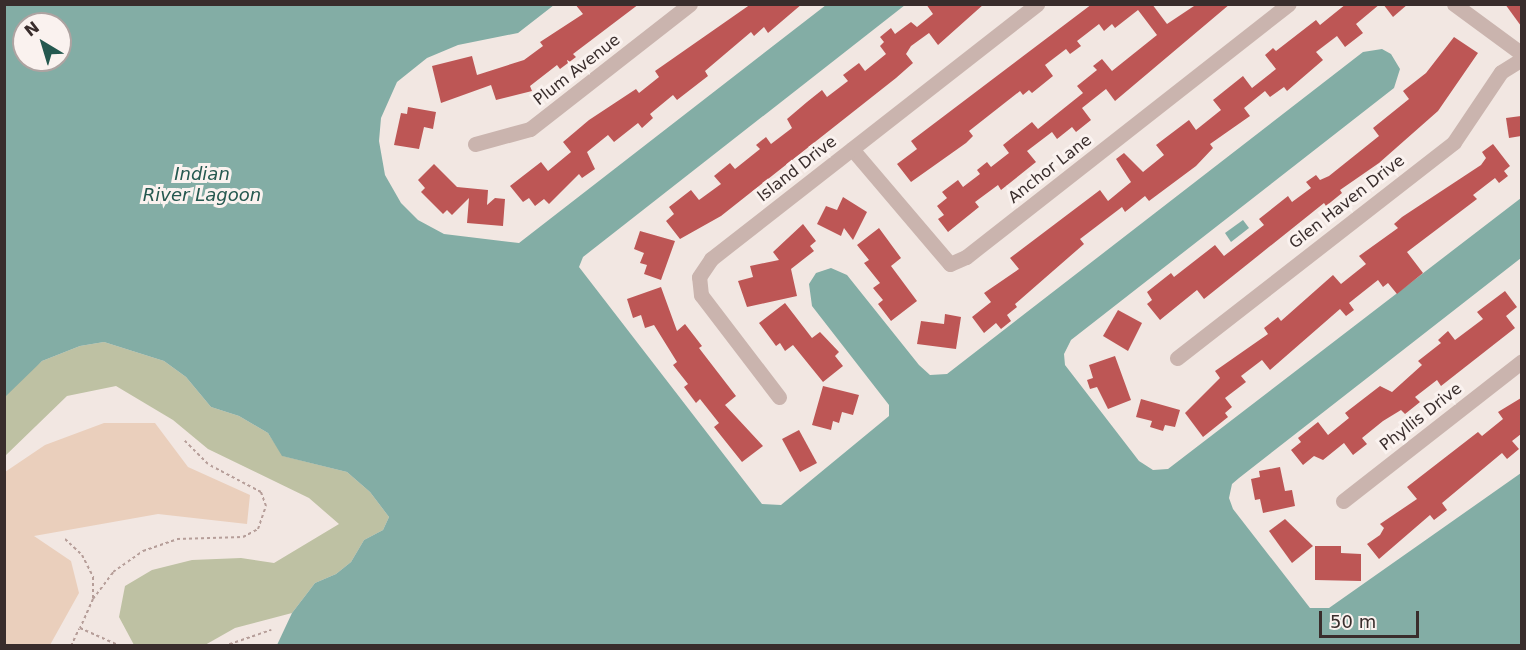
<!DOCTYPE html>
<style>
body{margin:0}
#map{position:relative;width:1526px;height:650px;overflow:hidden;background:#f2e7e2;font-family:"DejaVu Sans",sans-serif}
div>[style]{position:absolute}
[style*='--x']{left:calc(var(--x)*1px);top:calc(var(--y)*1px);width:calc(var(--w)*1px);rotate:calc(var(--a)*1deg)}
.green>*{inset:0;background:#bec1a3}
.sand>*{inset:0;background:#eacfbc}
.water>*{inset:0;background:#83ada5}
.building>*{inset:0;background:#bd5655}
.path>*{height:2px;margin-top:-1px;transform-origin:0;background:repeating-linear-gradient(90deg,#b69e99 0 3px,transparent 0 6px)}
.minor>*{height:15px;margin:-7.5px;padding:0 7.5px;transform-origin:7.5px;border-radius:7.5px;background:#cab4ae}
span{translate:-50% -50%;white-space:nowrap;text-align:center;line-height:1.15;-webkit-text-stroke:6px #faf2ef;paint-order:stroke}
.street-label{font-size:16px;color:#392d2c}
.water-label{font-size:18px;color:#24584f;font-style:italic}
.frame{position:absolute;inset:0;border:6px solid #392d2c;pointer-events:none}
.north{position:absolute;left:12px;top:12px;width:60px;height:60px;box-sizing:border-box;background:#faf2ef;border:2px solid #ada3a1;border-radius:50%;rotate:322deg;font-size:16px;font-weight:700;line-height:24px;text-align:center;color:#392d2c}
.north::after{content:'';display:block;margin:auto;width:21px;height:27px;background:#24584f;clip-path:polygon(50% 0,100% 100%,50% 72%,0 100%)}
.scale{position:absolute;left:1319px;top:611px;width:100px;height:27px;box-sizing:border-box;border:3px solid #392d2c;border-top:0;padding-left:8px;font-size:18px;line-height:21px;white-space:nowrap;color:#392d2c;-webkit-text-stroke:4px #faf2ef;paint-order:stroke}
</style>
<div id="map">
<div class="green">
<div style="clip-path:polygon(104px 342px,164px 361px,186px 377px,211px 407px,239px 416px,268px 433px,283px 456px,347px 472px,370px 492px,389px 517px,383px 530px,364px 540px,351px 562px,336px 574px,315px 583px,292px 613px,235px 628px,205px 645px,134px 645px,119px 617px,125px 586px,152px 570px,192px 560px,241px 558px,274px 563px,339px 524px,309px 498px,208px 449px,173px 420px,116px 386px,67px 396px,5px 456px,5px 397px,9px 389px,42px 361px,80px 346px)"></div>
</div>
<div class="sand">
<div style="clip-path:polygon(104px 423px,155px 423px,188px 467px,250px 495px,247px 524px,158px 514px,34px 536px,71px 561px,79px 593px,50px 645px,5px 645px,5px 472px,45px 445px)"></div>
</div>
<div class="water">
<div style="clip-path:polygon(evenodd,5px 5px,554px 5px,518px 33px,458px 45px,427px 58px,397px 82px,381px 118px,379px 141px,385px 175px,401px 203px,418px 220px,444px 234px,519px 243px,826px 5px,905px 5px,583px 257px,579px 267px,762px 504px,781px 505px,889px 416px,889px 405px,812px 306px,809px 284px,816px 273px,831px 268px,847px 275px,919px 365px,930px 375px,947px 374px,1363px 52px,1382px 49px,1391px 54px,1400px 69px,1394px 88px,1071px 340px,1064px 354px,1065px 365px,1139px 461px,1153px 470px,1168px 469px,1521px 198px,1521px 258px,1239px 478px,1232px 484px,1229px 498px,1233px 509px,1310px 608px,1329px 608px,1521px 473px,1521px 645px,277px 645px,292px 613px,315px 583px,336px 574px,351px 562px,364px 540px,383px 530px,389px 517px,370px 492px,347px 472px,282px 456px,268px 433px,239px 416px,211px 407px,186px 377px,164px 361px,104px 342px,80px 346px,42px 361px,5px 397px,5px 5px,24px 24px,60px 24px,60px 60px,24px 60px,24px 24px)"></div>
<div style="clip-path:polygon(1243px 220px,1249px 228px,1231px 242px,1225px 233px)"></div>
</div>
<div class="building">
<div style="clip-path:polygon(575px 4px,639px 4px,573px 54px,576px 57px,560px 69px,557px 65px,530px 86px,532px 91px,496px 100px,491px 85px,441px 103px,432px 66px,472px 56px,477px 75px,524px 60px,543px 46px,540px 42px,583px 14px)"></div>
<div style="clip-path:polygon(751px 4px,802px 4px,768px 33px,764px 27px,754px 36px,751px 32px,705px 71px,708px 76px,677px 100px,673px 95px,650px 114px,653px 118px,642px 128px,638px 123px,614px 142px,608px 135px,587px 152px,595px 169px,582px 178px,579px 174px,549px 204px,544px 199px,535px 206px,529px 198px,523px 202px,510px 186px,541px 162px,548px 171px,571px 152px,563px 142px,589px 120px,636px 89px,639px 93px,659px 77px,655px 71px)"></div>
<div style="clip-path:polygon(926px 4px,984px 4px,938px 45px,929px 33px,911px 46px,906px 54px,913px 63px,896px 78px,721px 216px,680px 239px,666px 221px,674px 214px,669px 207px,691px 190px,699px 200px,721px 184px,714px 176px,730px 163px,735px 169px,760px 149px,756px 145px,766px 137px,771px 144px,792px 128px,787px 119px,807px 102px,822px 90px,827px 97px,848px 81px,843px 75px,859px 63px,865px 71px,886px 54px,880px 46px,884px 42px,880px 37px,891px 28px,895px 34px,911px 22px,917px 27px,933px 14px)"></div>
<div style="clip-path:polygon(1092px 4px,1152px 4px,1167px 24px,1197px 4px,1230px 4px,1115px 101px,1106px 89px,1082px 108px,1091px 120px,1076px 132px,1072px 127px,1057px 139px,1052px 132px,1027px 151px,1036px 162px,1001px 190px,998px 185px,975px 202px,979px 207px,948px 232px,938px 219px,944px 215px,937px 206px,947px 198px,942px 192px,958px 180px,963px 187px,980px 174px,977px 170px,987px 162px,991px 167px,1009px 153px,1003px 145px,1032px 122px,1038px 129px,1083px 93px,1077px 86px,1097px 70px,1093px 66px,1102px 59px,1112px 71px,1157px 35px,1138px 10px,1115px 28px,1112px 24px,1104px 31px,1099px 24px,1077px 41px,1081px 46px,1070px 54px,1066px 49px,1045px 65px,1053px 76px,1032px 93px,1029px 90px,1023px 95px,1020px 91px,969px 131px,973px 136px,966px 143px,911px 182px,897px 164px,917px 149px,911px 141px)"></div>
<div style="clip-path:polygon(1346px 4px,1380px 4px,1356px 24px,1363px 33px,1345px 47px,1337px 36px,1316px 52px,1323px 60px,1287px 91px,1284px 87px,1270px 97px,1265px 91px,1244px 108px,1250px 116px,1210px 144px,1213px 148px,1196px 166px,1149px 201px,1145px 196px,1125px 212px,1122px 207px,1080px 239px,1084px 244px,1015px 304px,1017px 307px,1007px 315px,1011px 321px,1001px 329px,996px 323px,984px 333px,972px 317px,991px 302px,984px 293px,1019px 269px,1010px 258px,1100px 190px,1108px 201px,1131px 182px,1116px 159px,1124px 153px,1143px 172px,1164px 155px,1156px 145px,1189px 120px,1196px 130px,1221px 110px,1213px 100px,1243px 76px,1252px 88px,1276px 69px,1265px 55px,1273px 48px,1276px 51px,1316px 20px,1320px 25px)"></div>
<div style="clip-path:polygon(1383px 4px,1408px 4px,1393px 17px)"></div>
<div style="clip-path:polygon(1505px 4px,1521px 4px,1521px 26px)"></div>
<div style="clip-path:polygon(1454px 37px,1478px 53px,1438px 111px,1379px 163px,1340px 190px,1342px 193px,1326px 206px,1324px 203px,1204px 299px,1197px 290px,1160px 320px,1147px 304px,1152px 300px,1147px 292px,1171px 273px,1174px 277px,1215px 245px,1224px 256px,1264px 225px,1259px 219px,1288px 196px,1292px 202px,1311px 188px,1306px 182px,1316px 175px,1320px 180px,1329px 176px,1379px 136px,1373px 128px,1409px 99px,1403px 91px,1426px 73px)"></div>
<div style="clip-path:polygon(408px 107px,436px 112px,433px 129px,424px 127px,419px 149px,394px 145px,401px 113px,407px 114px)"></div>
<div style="clip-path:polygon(1521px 116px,1521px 136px,1509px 138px,1506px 118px)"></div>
<div style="clip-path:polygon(1493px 144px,1510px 166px,1504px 171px,1508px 176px,1499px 183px,1495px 178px,1473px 195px,1477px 199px,1407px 252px,1423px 273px,1397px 294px,1388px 283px,1383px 287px,1378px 280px,1349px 303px,1354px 310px,1346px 316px,1340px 309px,1270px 370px,1262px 360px,1241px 376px,1246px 382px,1225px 398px,1232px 407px,1225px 413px,1228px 417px,1203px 437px,1185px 413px,1220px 378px,1215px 371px,1268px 334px,1264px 328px,1278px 317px,1281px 321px,1333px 275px,1341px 284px,1366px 264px,1359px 256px,1398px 228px,1394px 224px,1402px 217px,1481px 165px,1486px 158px,1482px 152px)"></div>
<div style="clip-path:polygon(434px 164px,457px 187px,488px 190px,487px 205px,495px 198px,505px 199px,503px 226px,467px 223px,469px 198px,452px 215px,447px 210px,443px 214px,421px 192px,425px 188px,418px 180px)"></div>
<div style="clip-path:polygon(843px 197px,867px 212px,853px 240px,844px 228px,841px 236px,817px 224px,826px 206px,837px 210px)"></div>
<div style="clip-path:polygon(803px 224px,816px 241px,810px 246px,814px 251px,791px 269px,797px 296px,747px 307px,738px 281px,753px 277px,750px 266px,779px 260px,773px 252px)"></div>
<div style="clip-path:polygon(879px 228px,901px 258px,891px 266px,917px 301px,891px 321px,878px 304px,883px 300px,873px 288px,880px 283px,864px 263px,869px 260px,857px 245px)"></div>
<div style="clip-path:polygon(640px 231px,675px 241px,661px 280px,644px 274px,647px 265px,640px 263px,644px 253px,634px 249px)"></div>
<div style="clip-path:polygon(661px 287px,677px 331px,685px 324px,702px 346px,699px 348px,736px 396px,725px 405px,763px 446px,742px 462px,714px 427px,719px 423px,700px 399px,696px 403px,684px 387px,688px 384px,673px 365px,677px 362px,654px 325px,645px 328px,641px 315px,633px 318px,627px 299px)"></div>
<div style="clip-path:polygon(1505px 291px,1517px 307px,1506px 316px,1515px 328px,1441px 386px,1437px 380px,1415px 397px,1420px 402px,1405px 414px,1401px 410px,1383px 421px,1362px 438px,1367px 444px,1353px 455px,1344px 443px,1323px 460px,1314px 456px,1303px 465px,1291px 450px,1301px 442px,1298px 438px,1318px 422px,1328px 435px,1349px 418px,1345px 413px,1380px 386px,1392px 392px,1422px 365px,1418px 361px,1441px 343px,1438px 340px,1448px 331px,1455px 340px,1483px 319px,1477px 312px)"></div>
<div style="clip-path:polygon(785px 303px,812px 338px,820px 332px,839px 352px,835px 356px,843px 366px,823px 382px,793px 345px,785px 351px,780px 343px,776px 346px,759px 323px)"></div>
<div style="clip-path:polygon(1118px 310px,1142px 323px,1128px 351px,1103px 336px)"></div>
<div style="clip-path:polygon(945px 314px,961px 317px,956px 349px,917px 344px,921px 321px,944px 324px)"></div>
<div style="clip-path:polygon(1115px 356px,1131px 400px,1108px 409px,1097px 387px,1090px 389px,1087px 380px,1093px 378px,1089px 365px)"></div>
<div style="clip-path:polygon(823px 386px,859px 395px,853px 415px,842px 412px,839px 423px,833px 421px,831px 430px,812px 425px)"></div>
<div style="clip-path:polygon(1521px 398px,1521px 434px,1512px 441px,1519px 449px,1507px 459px,1502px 453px,1442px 503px,1447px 510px,1434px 520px,1430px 515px,1379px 559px,1367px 544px,1380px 535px,1384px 528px,1380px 524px,1417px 499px,1407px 487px,1478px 432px,1482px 436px,1503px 419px,1498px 412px)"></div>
<div style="clip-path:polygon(1141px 399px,1180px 410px,1175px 427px,1165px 425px,1163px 431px,1150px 427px,1152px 421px,1136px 417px)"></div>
<div style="clip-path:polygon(799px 430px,817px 463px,800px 472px,782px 439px)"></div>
<div style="clip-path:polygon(1280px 467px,1285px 491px,1292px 490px,1295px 506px,1263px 513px,1260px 499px,1255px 500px,1251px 479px,1260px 477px,1259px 471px)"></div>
<div style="clip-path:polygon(1285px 519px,1313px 546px,1292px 563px,1269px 531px)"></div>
<div style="clip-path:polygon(1315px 546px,1341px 546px,1341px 553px,1361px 554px,1361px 581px,1315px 580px)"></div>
</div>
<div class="path">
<div style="--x:65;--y:539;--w:23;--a:43"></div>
<div style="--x:82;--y:555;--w:25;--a:63"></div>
<div style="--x:93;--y:577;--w:22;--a:90"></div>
<div style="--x:93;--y:599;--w:32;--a:114"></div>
<div style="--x:80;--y:628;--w:44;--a:24.2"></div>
<div style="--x:93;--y:599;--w:34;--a:-53"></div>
<div style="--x:113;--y:572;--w:37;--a:-35"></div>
<div style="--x:143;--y:551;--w:36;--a:-19"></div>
<div style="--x:177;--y:539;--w:66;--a:-1.7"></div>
<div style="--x:243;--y:537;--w:17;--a:-28"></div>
<div style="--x:258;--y:529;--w:24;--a:-71"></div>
<div style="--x:266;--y:506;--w:15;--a:-110"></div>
<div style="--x:261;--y:492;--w:60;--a:-152.2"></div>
<div style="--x:208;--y:464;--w:33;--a:-135"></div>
<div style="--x:71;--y:646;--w:19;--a:-65"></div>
<div style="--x:224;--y:646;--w:50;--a:-18.8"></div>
</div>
<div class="minor">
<div style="--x:1454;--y:4;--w:84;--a:36.3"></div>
<div style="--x:475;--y:144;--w:57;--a:-15.3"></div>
<div style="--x:530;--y:129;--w:203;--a:-38"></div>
<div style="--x:852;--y:149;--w:151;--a:49.6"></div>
<div style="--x:950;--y:264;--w:17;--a:-24"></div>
<div style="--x:966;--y:257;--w:410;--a:-38.1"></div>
<div style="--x:1177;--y:358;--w:351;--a:-37.9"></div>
<div style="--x:1454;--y:142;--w:84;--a:-56.1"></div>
<div style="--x:1501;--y:72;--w:25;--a:-32"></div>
<div style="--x:779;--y:397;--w:128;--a:-127.4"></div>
<div style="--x:701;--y:295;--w:18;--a:-96"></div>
<div style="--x:699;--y:277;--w:22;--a:-56"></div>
<div style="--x:711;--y:259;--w:414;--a:-38"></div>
<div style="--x:1343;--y:501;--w:227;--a:-38"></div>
</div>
<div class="street-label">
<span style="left:577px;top:70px;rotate:-38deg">Plum Avenue</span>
<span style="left:797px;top:169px;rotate:-38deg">Island Drive</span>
<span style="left:1050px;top:169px;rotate:-38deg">Anchor Lane</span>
<span style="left:1347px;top:202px;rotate:-38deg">Glen Haven Drive</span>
<span style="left:1421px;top:417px;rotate:-38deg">Phyllis Drive</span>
</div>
<div class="water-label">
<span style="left:202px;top:185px">Indian<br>River Lagoon</span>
</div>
<div class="frame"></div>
<div class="north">N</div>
<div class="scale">50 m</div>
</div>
